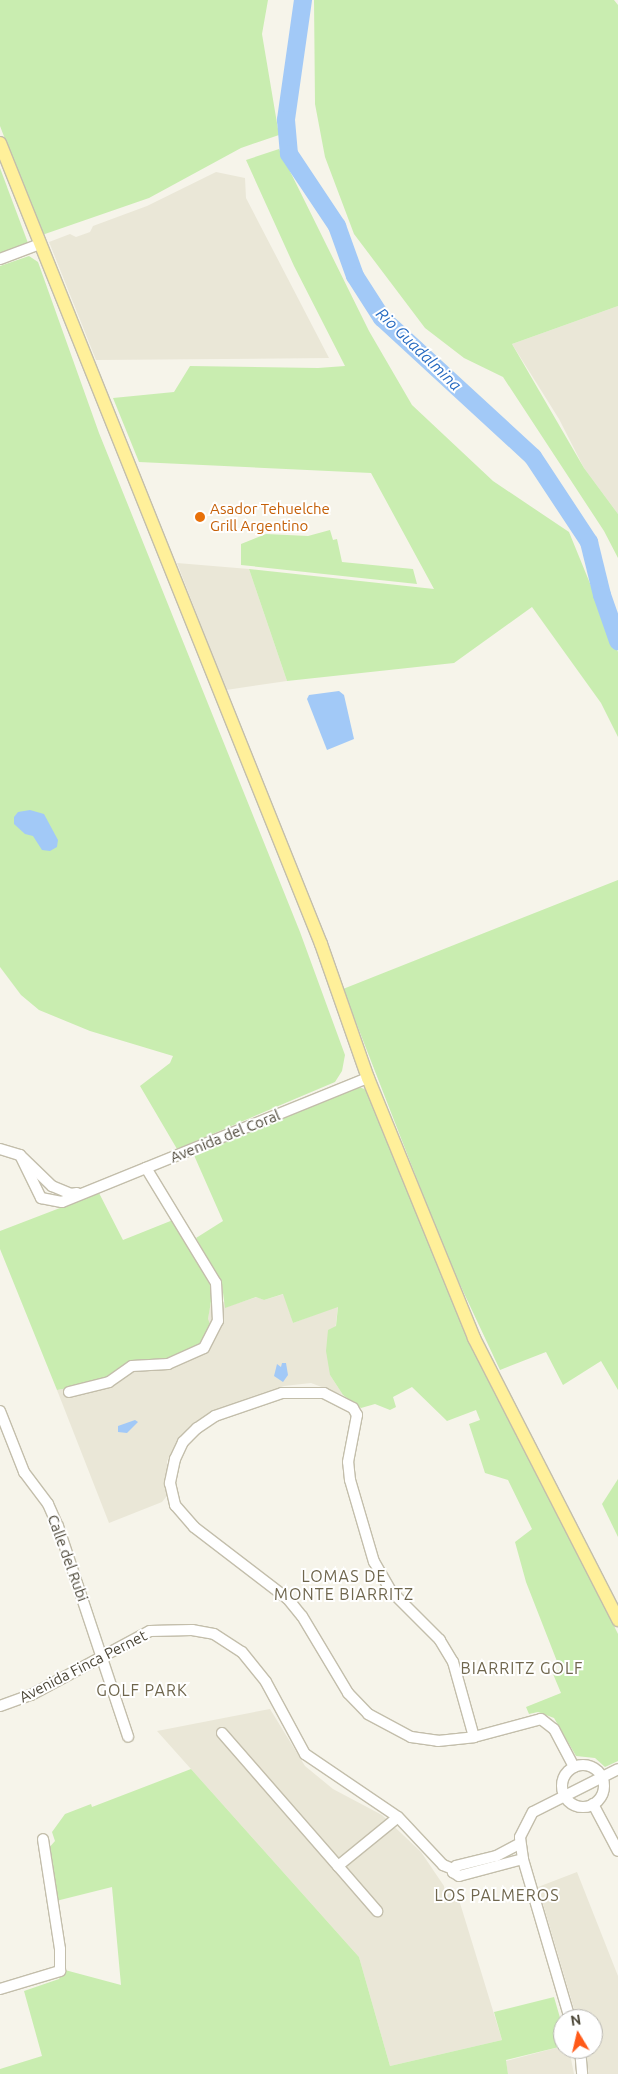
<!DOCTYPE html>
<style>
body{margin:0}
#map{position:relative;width:618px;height:2074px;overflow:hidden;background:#f6f4ea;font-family:Ubuntu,sans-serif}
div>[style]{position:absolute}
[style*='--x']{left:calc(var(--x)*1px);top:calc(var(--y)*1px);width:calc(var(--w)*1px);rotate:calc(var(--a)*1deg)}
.residential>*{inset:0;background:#eae7d7}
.green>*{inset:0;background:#c9edb0}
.water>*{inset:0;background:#a2c9f7}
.river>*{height:18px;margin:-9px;padding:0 9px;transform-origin:9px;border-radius:9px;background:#a2c9f7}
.roads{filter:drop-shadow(1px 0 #c3beab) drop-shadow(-1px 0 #c3beab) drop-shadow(0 1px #c3beab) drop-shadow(0 -1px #c3beab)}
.minor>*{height:10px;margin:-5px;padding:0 5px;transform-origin:5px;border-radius:5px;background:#fff}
.minor>.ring{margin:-5px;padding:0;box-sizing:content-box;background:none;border:10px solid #fff;border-radius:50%}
.major>*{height:12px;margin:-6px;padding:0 6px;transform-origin:6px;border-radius:6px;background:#fff09a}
.dots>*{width:14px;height:14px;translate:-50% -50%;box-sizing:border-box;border:2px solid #fff;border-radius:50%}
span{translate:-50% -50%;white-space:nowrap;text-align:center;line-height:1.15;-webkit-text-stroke:4px #fff;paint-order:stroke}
.food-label{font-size:15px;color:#c56008}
.left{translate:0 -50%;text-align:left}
.street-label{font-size:15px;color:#4b4637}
.water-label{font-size:16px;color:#266ac1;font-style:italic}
.neighbourhood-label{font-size:16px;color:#6f664d;letter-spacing:1px}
.north{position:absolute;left:553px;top:2009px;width:50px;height:50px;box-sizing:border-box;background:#fff;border:1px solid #b7b5af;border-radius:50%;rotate:351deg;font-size:14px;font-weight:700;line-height:20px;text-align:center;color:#4b4637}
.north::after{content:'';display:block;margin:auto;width:18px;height:22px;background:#ff5a18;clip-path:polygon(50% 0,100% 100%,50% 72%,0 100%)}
</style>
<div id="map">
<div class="residential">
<div style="clip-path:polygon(216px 172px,245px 178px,246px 198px,329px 358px,96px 360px,49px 242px,70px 234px,76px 237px,90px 232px,93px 226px,147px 206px)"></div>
<div style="clip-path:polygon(618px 306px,618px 514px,584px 468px,559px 419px,512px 344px)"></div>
<div style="clip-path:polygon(177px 563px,249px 569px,287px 681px,226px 690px)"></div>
<div style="clip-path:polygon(284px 1294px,293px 1323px,338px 1306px,330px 1375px,343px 1395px,311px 1383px,284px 1386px,248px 1398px,193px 1423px,177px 1442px,167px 1461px,167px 1496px,162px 1502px,109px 1523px,57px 1390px,101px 1382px,208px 1319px,211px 1299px,225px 1302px,226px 1307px,257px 1297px,264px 1300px)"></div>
<div style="clip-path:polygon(270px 1709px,305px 1766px,333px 1789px,382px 1815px,421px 1852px,444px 1886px,445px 1896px,456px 1890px,502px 2040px,390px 2066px,359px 1957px,157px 1731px)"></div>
<div style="clip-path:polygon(577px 1872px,618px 1976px,618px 2074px,589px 2074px,585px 2049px,593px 2049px,593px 2019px,577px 2019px,538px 1887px)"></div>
<div style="clip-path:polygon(563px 2046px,563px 2049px,569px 2049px,574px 2074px,508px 2074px,506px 2061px)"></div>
</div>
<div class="green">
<div style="clip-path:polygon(0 0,268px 0,262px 34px,279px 135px,241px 148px,149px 198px,42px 235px,0 126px)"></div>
<div style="clip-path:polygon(314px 0,614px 0,618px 5px,618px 306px,512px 344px,584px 468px,618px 514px,618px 558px,604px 531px,503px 377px,464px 358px,425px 328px,354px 234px,325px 157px,315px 104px)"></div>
<div style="clip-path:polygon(279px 149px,369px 331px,412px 405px,493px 481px,569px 532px,618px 652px,618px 737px,601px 703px,532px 607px,454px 663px,287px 681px,249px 569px,434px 589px,371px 473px,139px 462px,113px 398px,174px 392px,190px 366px,318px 368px,345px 366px,294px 266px,246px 160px)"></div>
<div style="clip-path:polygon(0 168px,28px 243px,0 255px)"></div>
<div style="clip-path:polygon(29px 256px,38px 262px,99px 433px,300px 932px,345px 1055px,342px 1071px,335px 1082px,177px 1149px,140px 1086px,170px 1063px,173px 1056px,90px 1031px,39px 1010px,21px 995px,0 967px,0 266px)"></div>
<div style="clip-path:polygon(330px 530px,333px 540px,337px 539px,342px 562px,413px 569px,417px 584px,241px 565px,241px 544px,266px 534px,308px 536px)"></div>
<div style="clip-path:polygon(618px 880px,618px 1390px,601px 1361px,563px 1385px,546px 1352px,500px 1370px,448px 1259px,343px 989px)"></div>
<div style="clip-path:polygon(359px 1087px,367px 1090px,447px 1287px,618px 1634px,618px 1761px,605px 1767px,595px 1758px,576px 1756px,554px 1718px,538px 1712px,529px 1714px,526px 1707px,561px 1693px,553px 1674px,560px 1669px,526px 1582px,515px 1542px,532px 1529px,508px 1480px,485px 1473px,469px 1424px,480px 1420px,476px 1410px,447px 1421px,412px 1387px,393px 1397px,396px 1407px,390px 1410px,375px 1404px,361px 1408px,343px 1395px,330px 1375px,326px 1351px,328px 1330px,336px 1326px,338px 1307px,293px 1323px,283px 1294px,264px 1300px,256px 1297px,225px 1308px,222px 1285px,196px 1238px,223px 1221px,193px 1153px)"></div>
<div style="clip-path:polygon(99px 1193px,123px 1240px,173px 1220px,213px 1290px,208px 1319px,211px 1327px,204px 1340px,194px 1351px,179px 1357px,134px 1362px,101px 1382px,57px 1390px,0 1249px,0 1231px)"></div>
<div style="clip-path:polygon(618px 1479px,618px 1537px,602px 1504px)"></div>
<div style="clip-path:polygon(191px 1769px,359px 1957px,390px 2066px,502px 2040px,494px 2012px,554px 1997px,563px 2028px,563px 2046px,506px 2060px,508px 2074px,0 2074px,0 2069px,42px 2056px,24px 1991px,59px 1979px,65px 1970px,121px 1985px,112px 1887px,56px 1901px,48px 1849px,55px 1841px,52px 1832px,65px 1814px,91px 1804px,92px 1807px)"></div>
</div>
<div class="water">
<div style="clip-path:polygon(339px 691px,344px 695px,354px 739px,327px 750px,307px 699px,309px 695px)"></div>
<div style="clip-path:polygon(30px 810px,44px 814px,58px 840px,57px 847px,50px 851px,42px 850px,33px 836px,25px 834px,14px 824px,14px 817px,18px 812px)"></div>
<div style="clip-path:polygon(282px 1363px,286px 1363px,288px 1375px,283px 1382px,274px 1376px,277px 1364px,281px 1367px)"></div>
<div style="clip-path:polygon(135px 1420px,138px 1422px,127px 1433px,118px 1432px,118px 1426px)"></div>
</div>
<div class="river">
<div style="--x:303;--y:0;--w:121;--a:98.1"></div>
<div style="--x:286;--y:120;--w:34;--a:85"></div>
<div style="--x:289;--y:154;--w:87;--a:56.3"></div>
<div style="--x:337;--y:226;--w:53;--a:70.2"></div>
<div style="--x:355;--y:276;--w:50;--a:57.3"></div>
<div style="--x:382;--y:318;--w:205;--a:42.6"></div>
<div style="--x:533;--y:457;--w:102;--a:56.6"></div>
<div style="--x:589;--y:542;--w:55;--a:76.2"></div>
<div style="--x:602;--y:595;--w:49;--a:70.8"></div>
</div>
<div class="roads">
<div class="minor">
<div style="--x:0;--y:259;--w:43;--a:-20.6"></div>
<div style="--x:0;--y:1149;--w:21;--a:17"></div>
<div style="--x:20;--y:1155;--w:45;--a:44.1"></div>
<div style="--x:52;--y:1186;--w:21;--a:23"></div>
<div style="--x:71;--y:1194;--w:6;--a:-9"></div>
<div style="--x:20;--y:1155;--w:48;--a:64"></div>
<div style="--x:41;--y:1198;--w:21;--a:11"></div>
<div style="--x:62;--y:1202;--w:330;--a:-22.1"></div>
<div style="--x:69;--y:1392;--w:41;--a:-14"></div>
<div style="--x:109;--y:1382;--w:28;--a:-35"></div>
<div style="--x:132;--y:1366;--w:36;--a:-3"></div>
<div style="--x:168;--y:1364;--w:39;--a:-24"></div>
<div style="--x:204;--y:1348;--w:30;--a:-63"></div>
<div style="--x:218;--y:1321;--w:38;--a:-93"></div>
<div style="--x:216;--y:1283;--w:135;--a:-121.3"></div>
<div style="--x:0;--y:1411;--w:66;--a:68.5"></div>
<div style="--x:24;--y:1472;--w:40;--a:53"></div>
<div style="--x:48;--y:1504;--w:24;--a:66"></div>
<div style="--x:58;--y:1526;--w:222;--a:71.6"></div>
<div style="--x:0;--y:1706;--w:33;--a:-20"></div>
<div style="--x:31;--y:1695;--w:135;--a:-28.3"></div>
<div style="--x:150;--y:1631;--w:42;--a:-1.4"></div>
<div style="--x:192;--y:1630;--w:22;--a:10"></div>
<div style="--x:214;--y:1634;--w:33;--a:33"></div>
<div style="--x:242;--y:1652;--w:38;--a:51"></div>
<div style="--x:266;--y:1682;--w:82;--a:61.6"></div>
<div style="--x:305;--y:1754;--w:112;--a:34.1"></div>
<div style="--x:398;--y:1817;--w:66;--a:46.8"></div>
<div style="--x:443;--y:1865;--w:11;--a:22"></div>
<div style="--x:222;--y:1733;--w:176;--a:48.9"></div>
<div style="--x:338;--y:1866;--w:77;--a:-39.2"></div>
<div style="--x:474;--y:1737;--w:78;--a:-105.6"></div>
<div style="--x:453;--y:1662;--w:26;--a:-121"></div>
<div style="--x:440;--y:1640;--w:69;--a:-135"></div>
<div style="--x:391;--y:1591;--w:34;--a:-120"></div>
<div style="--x:374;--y:1562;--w:85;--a:-106.3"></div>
<div style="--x:350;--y:1480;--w:18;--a:-96"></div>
<div style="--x:348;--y:1462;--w:48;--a:-79.2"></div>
<div style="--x:357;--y:1415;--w:8;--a:-120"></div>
<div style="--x:353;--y:1408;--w:33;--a:-153"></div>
<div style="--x:324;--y:1393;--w:42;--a:180"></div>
<div style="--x:282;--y:1393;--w:71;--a:161.1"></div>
<div style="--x:215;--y:1416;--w:22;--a:146"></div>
<div style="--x:197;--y:1428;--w:20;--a:135"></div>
<div style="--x:183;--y:1442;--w:19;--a:115"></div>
<div style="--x:175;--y:1459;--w:25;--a:102"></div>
<div style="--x:170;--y:1483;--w:23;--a:77"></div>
<div style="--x:175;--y:1505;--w:29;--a:49"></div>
<div style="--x:194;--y:1527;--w:118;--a:37.5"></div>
<div style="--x:288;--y:1599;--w:22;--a:51"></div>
<div style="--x:302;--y:1616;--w:90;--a:59.1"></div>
<div style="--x:348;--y:1693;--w:29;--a:46"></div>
<div style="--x:368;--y:1714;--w:49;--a:28.1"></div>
<div style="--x:411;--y:1737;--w:27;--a:8"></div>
<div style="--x:438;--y:1741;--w:36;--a:-6"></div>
<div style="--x:474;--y:1737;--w:69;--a:-15"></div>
<div style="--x:541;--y:1719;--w:16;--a:38"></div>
<div style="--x:554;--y:1729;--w:43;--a:62.2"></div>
<div class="ring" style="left:562px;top:1765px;width:32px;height:32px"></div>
<div style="--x:593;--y:1804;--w:53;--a:62"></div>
<div style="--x:519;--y:1844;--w:26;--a:152"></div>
<div style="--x:496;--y:1856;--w:41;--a:166"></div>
<div style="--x:456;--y:1866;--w:7;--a:117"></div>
<div style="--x:453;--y:1872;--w:7;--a:34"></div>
<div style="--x:459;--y:1876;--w:66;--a:-14.9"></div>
<div style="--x:338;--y:1866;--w:60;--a:49.1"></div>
<div style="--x:0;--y:1989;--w:63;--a:-16.7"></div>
<div style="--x:60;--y:1971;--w:22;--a:-90"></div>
<div style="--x:60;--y:1949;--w:111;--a:-98.8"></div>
<div style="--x:570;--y:2019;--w:167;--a:-106.4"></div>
<div style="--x:523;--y:1859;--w:22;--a:-98"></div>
<div style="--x:520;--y:1837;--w:28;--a:-63"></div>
<div style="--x:533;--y:1812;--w:95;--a:-26.8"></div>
<div style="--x:580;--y:2049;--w:25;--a:85"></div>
</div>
<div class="major">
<div style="--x:0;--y:143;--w:863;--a:68.16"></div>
<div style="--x:321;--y:944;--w:142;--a:70.7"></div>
<div style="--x:368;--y:1078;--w:281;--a:67.8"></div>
<div style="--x:474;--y:1338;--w:317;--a:62.9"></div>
</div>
</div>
<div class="dots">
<div style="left:200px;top:517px;background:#e8710a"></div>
</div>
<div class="food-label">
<span class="left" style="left:210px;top:517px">Asador Tehuelche<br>Grill Argentino</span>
</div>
<div class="street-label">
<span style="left:225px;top:1136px;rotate:-22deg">Avenida del Coral</span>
<span style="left:68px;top:1558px;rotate:70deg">Calle del Rubi</span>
<span style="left:83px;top:1666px;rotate:-27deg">Avenida Finca Pernet</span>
</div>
<div class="water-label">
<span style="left:419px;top:349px;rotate:44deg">Rio Guadalmina</span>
</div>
<div class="neighbourhood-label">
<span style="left:344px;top:1585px">LOMAS DE<br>MONTE BIARRITZ</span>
<span style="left:522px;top:1668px">BIARRITZ GOLF</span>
<span style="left:142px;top:1690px">GOLF PARK</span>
<span style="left:497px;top:1895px">LOS PALMEROS</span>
</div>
<div class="north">N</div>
</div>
